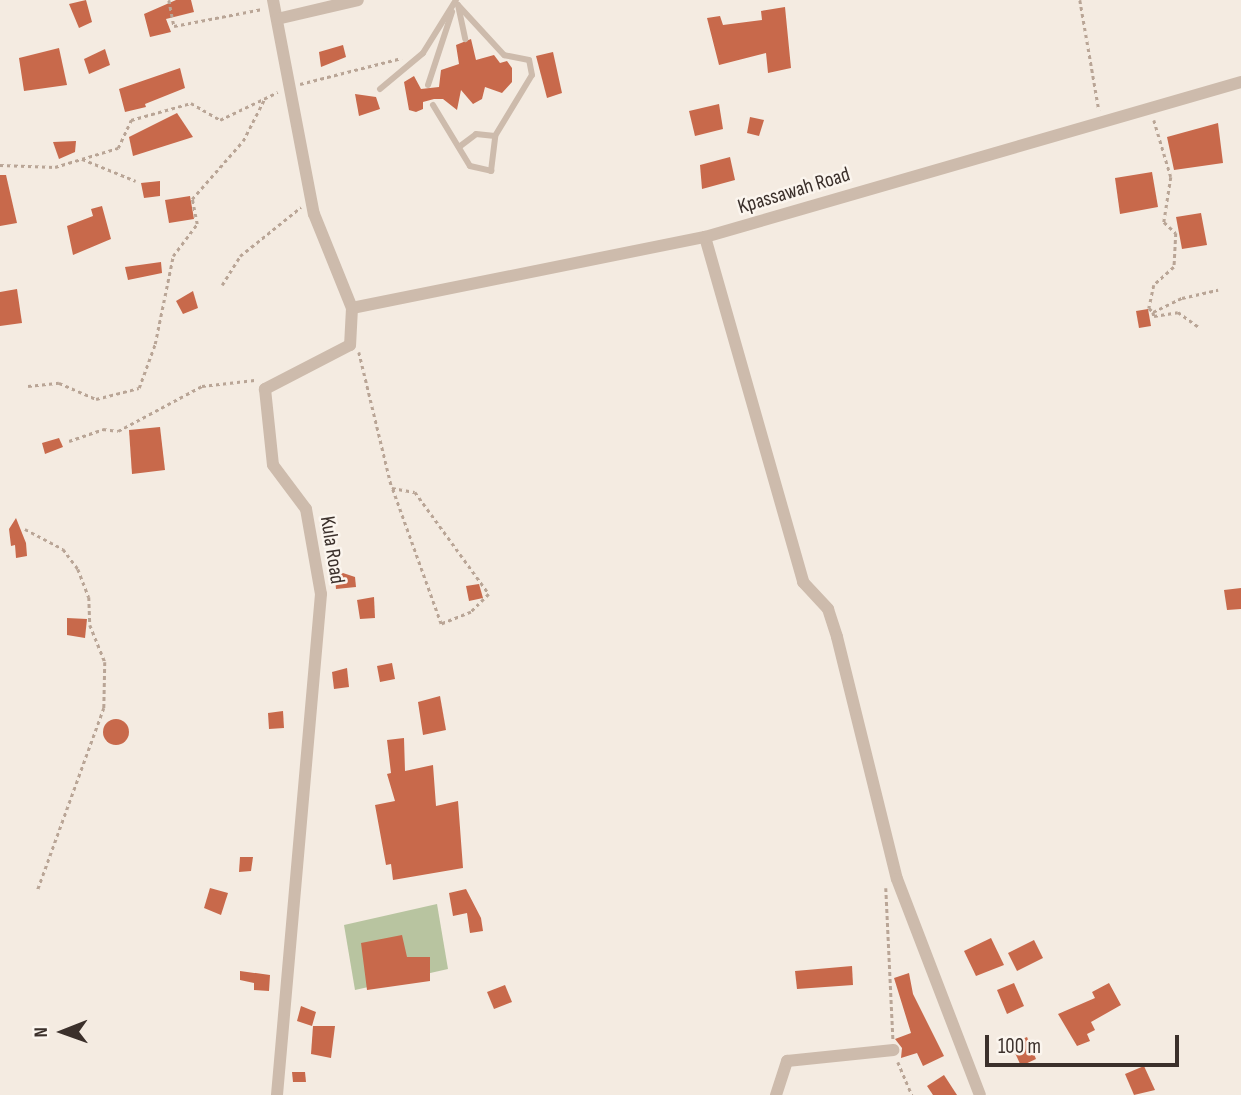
<!DOCTYPE html>
<style>
body{margin:0}
#map{position:relative;width:1241px;height:1095px;overflow:hidden;background:#f4ebe1;font-family:"Sofia Sans Condensed",sans-serif}
div>[style]{position:absolute}
[style*='--x']{left:calc(var(--x)*1px);top:calc(var(--y)*1px);width:calc(var(--w)*1px);rotate:calc(var(--a)*1deg)}
.green>*{inset:0;background:#b8c4a0}
.building>*{inset:0;background:#c8694b}
.round{border-radius:50%}
.path>*{height:2.5px;margin-top:-1.25px;transform-origin:0;background:repeating-linear-gradient(90deg,#b9a596 0 3.5px,transparent 0 7px)}
.service>*{height:6px;margin:-3px;padding:0 3px;transform-origin:3px;border-radius:3px;background:#cdbbac}
.minor>*{height:12px;margin:-6px;padding:0 6px;transform-origin:6px;border-radius:6px;background:#cdbbac}
span{translate:-50% -50%;white-space:nowrap;text-align:center;line-height:1.15;-webkit-text-stroke:5px #fbf5ee;paint-order:stroke}
.street-label{font-size:21px;color:#3b302b}
.north{position:absolute;left:28px;top:997px;width:70px;height:70px;-webkit-text-stroke:5px #fbf5ee;paint-order:stroke;rotate:269deg;font-size:19px;font-weight:700;line-height:28px;text-align:center;color:#3b302b}
.north::after{content:'';display:block;margin:auto;width:24px;height:32px;background:#3b302b;clip-path:polygon(50% 0,100% 100%,50% 72%,0 100%)}
.scale{position:absolute;left:985px;top:1035px;width:194px;height:32px;box-sizing:border-box;border:4px solid #3b302b;border-top:0;padding-left:9px;font-size:21px;line-height:24px;white-space:nowrap;color:#3b302b;-webkit-text-stroke:5px #fbf5ee;paint-order:stroke}
</style>
<div id="map">
<div class="green">
<div style="clip-path:polygon(437px 904px,448px 969px,355px 990px,344px 925px)"></div>
</div>
<div class="building">
<div style="clip-path:polygon(86px 0,92px 22px,79px 28px,69px 4px)"></div>
<div style="clip-path:polygon(176px 0,191px 0,194px 12px,166px 19px,171px 32px,150px 37px,144px 14px)"></div>
<div style="clip-path:polygon(785px 7px,791px 68px,768px 73px,766px 53px,719px 65px,707px 18px,720px 16px,723px 25px,762px 20px,761px 11px)"></div>
<div style="clip-path:polygon(471px 39px,476px 60px,494px 55px,500px 63px,507px 61px,512px 68px,512px 82px,502px 93px,485px 87px,482px 99px,473px 104px,461px 90px,457px 110px,443px 99px,434px 99px,423px 102px,423px 109px,416px 112px,409px 110px,404px 82px,414px 76px,421px 89px,439px 87px,441px 70px,459px 64px,456px 45px)"></div>
<div style="clip-path:polygon(343px 45px,346px 57px,321px 67px,319px 52px)"></div>
<div style="clip-path:polygon(59px 48px,67px 85px,24px 91px,19px 58px)"></div>
<div style="clip-path:polygon(105px 49px,110px 65px,89px 74px,84px 59px)"></div>
<div style="clip-path:polygon(553px 52px,562px 93px,547px 98px,536px 56px)"></div>
<div style="clip-path:polygon(180px 68px,185px 88px,145px 104px,146px 107px,125px 112px,119px 89px)"></div>
<div style="clip-path:polygon(355px 94px,376px 97px,380px 109px,359px 116px)"></div>
<div style="clip-path:polygon(719px 104px,723px 129px,695px 136px,689px 111px)"></div>
<div style="clip-path:polygon(177px 113px,193px 137px,133px 156px,129px 137px)"></div>
<div style="clip-path:polygon(750px 117px,764px 120px,759px 136px,747px 133px)"></div>
<div style="clip-path:polygon(1218px 123px,1223px 163px,1174px 170px,1167px 137px)"></div>
<div style="clip-path:polygon(76px 141px,75px 152px,59px 159px,53px 142px)"></div>
<div style="clip-path:polygon(730px 157px,735px 180px,702px 189px,700px 165px)"></div>
<div style="clip-path:polygon(1152px 172px,1158px 207px,1120px 214px,1115px 178px)"></div>
<div style="clip-path:polygon(0 175px,6px 175px,17px 223px,0 226px)"></div>
<div style="clip-path:polygon(160px 181px,160px 196px,144px 198px,141px 183px)"></div>
<div style="clip-path:polygon(190px 196px,194px 219px,169px 223px,165px 200px)"></div>
<div style="clip-path:polygon(102px 206px,111px 239px,73px 255px,67px 226px,93px 216px,91px 209px)"></div>
<div style="clip-path:polygon(1201px 213px,1207px 245px,1182px 249px,1176px 217px)"></div>
<div style="clip-path:polygon(161px 262px,162px 273px,128px 280px,125px 267px)"></div>
<div style="clip-path:polygon(17px 289px,22px 323px,0 326px,0 292px)"></div>
<div style="clip-path:polygon(193px 291px,198px 308px,183px 314px,176px 301px)"></div>
<div style="clip-path:polygon(1148px 309px,1151px 326px,1139px 328px,1136px 311px)"></div>
<div style="clip-path:polygon(160px 427px,165px 470px,132px 474px,129px 430px)"></div>
<div style="clip-path:polygon(59px 438px,63px 447px,45px 454px,42px 443px)"></div>
<div style="clip-path:polygon(16px 518px,26px 543px,27px 556px,16px 558px,15px 545px,11px 546px,9px 529px)"></div>
<div style="clip-path:polygon(343px 573px,355px 577px,356px 587px,336px 589px,335px 578px)"></div>
<div style="clip-path:polygon(479px 584px,483px 598px,469px 601px,466px 586px)"></div>
<div style="clip-path:polygon(1241px 588px,1241px 609px,1227px 610px,1224px 590px)"></div>
<div style="clip-path:polygon(374px 597px,375px 618px,360px 619px,357px 600px)"></div>
<div style="clip-path:polygon(67px 618px,87px 619px,85px 638px,67px 635px)"></div>
<div style="clip-path:polygon(392px 663px,395px 679px,380px 682px,377px 666px)"></div>
<div style="clip-path:polygon(347px 668px,349px 687px,334px 689px,332px 672px)"></div>
<div style="clip-path:polygon(440px 696px,446px 730px,423px 735px,418px 702px)"></div>
<div style="clip-path:polygon(283px 711px,284px 728px,269px 729px,268px 713px)"></div>
<div class="round" style="left:103px;top:719px;width:26px;height:26px"></div>
<div style="clip-path:polygon(404px 738px,405px 771px,433px 765px,436px 806px,458px 801px,463px 868px,393px 880px,391px 864px,386px 865px,375px 805px,395px 801px,387px 774px,391px 773px,387px 740px)"></div>
<div style="clip-path:polygon(240px 857px,253px 857px,251px 871px,239px 872px)"></div>
<div style="clip-path:polygon(210px 888px,228px 893px,221px 915px,204px 908px)"></div>
<div style="clip-path:polygon(466px 889px,481px 918px,483px 931px,470px 933px,467px 913px,453px 916px,449px 893px)"></div>
<div style="clip-path:polygon(402px 935px,407px 957px,430px 957px,430px 981px,367px 990px,361px 943px)"></div>
<div style="clip-path:polygon(991px 938px,1004px 965px,976px 976px,964px 951px)"></div>
<div style="clip-path:polygon(1034px 940px,1043px 958px,1017px 971px,1008px 953px)"></div>
<div style="clip-path:polygon(852px 966px,853px 985px,797px 989px,795px 971px)"></div>
<div style="clip-path:polygon(240px 971px,270px 975px,269px 991px,254px 990px,254px 983px,240px 980px)"></div>
<div style="clip-path:polygon(909px 973px,913px 994px,944px 1056px,923px 1066px,917px 1053px,901px 1058px,902px 1048px,895px 1039px,911px 1033px,894px 978px)"></div>
<div style="clip-path:polygon(1014px 983px,1024px 1006px,1007px 1014px,997px 990px)"></div>
<div style="clip-path:polygon(1109px 983px,1121px 1005px,1091px 1022px,1095px 1030px,1087px 1034px,1090px 1041px,1077px 1046px,1058px 1014px,1095px 998px,1092px 992px)"></div>
<div style="clip-path:polygon(505px 985px,512px 1002px,494px 1009px,487px 992px)"></div>
<div style="clip-path:polygon(301px 1006px,316px 1012px,312px 1026px,297px 1021px)"></div>
<div style="clip-path:polygon(313px 1026px,335px 1026px,331px 1058px,311px 1054px)"></div>
<div style="clip-path:polygon(1027px 1037px,1036px 1059px,1021px 1066px,1011px 1044px)"></div>
<div style="clip-path:polygon(1144px 1066px,1155px 1090px,1134px 1095px,1125px 1074px)"></div>
<div style="clip-path:polygon(292px 1072px,305px 1072px,306px 1082px,293px 1082px)"></div>
<div style="clip-path:polygon(944px 1075px,957px 1095px,933px 1095px,927px 1086px)"></div>
</div>
<div class="path">
<div style="--x:169;--y:0;--w:26;--a:79"></div>
<div style="--x:174;--y:26;--w:90;--a:-10.9"></div>
<div style="--x:1080;--y:0;--w:112;--a:80.2"></div>
<div style="--x:300;--y:84;--w:105;--a:-14.3"></div>
<div style="--x:1154;--y:120;--w:59;--a:73.4"></div>
<div style="--x:1171;--y:177;--w:46;--a:98.8"></div>
<div style="--x:1164;--y:222;--w:16;--a:43"></div>
<div style="--x:1176;--y:233;--w:34;--a:93"></div>
<div style="--x:1174;--y:267;--w:27;--a:138"></div>
<div style="--x:1154;--y:285;--w:24;--a:102"></div>
<div style="--x:1149;--y:308;--w:6;--a:45"></div>
<div style="--x:1153;--y:312;--w:32;--a:-26"></div>
<div style="--x:1182;--y:298;--w:37;--a:-13"></div>
<div style="--x:82;--y:159;--w:58;--a:22.2"></div>
<div style="--x:0;--y:165;--w:55;--a:2.1"></div>
<div style="--x:55;--y:167;--w:66;--a:-16.8"></div>
<div style="--x:118;--y:148;--w:31;--a:-65"></div>
<div style="--x:131;--y:120;--w:62;--a:-15.8"></div>
<div style="--x:191;--y:103;--w:34;--a:30"></div>
<div style="--x:220;--y:120;--w:64;--a:-25.8"></div>
<div style="--x:222;--y:285;--w:34;--a:-58"></div>
<div style="--x:240;--y:256;--w:78;--a:-38.8"></div>
<div style="--x:1153;--y:312;--w:4;--a:76"></div>
<div style="--x:1154;--y:316;--w:24;--a:-9"></div>
<div style="--x:1178;--y:312;--w:27;--a:36"></div>
<div style="--x:359;--y:352;--w:140;--a:76.4"></div>
<div style="--x:392;--y:488;--w:23;--a:10"></div>
<div style="--x:415;--y:492;--w:126;--a:54"></div>
<div style="--x:489;--y:594;--w:25;--a:135"></div>
<div style="--x:471;--y:612;--w:32;--a:158"></div>
<div style="--x:441;--y:624;--w:145;--a:-109.8"></div>
<div style="--x:28;--y:386;--w:31;--a:-6"></div>
<div style="--x:59;--y:383;--w:40;--a:23.4"></div>
<div style="--x:96;--y:399;--w:44;--a:-14.3"></div>
<div style="--x:139;--y:388;--w:47;--a:-70"></div>
<div style="--x:155;--y:344;--w:90;--a:-78.4"></div>
<div style="--x:173;--y:256;--w:40;--a:-53"></div>
<div style="--x:197;--y:224;--w:25;--a:-101"></div>
<div style="--x:192;--y:199;--w:77;--a:-48.7"></div>
<div style="--x:243;--y:141;--w:48;--a:-62.9"></div>
<div style="--x:69;--y:441;--w:36;--a:-19"></div>
<div style="--x:103;--y:429;--w:15;--a:8"></div>
<div style="--x:118;--y:431;--w:95;--a:-28.2"></div>
<div style="--x:202;--y:386;--w:53;--a:-6.5"></div>
<div style="--x:25;--y:529;--w:43;--a:27.8"></div>
<div style="--x:63;--y:549;--w:25;--a:53"></div>
<div style="--x:78;--y:569;--w:30;--a:69"></div>
<div style="--x:89;--y:597;--w:28;--a:88"></div>
<div style="--x:90;--y:625;--w:40;--a:68"></div>
<div style="--x:105;--y:662;--w:46;--a:91.2"></div>
<div style="--x:104;--y:708;--w:193;--a:110"></div>
<div style="--x:886;--y:888;--w:151;--a:87.3"></div>
<div style="--x:898;--y:1062;--w:36;--a:67"></div>
</div>
<div class="service">
<div style="--x:458;--y:5;--w:35;--a:78"></div>
<div style="--x:428;--y:85;--w:77;--a:-71.8"></div>
<div style="--x:380;--y:89;--w:56;--a:-39.9"></div>
<div style="--x:423;--y:53;--w:62;--a:-58.1"></div>
<div style="--x:433;--y:105;--w:71;--a:58.8"></div>
<div style="--x:470;--y:166;--w:22;--a:13"></div>
<div style="--x:491;--y:171;--w:35;--a:-83"></div>
<div style="--x:495;--y:136;--w:71;--a:-58.8"></div>
<div style="--x:532;--y:75;--w:15;--a:-101"></div>
<div style="--x:529;--y:60;--w:25;--a:-169"></div>
<div style="--x:504;--y:55;--w:68;--a:-132.6"></div>
<div style="--x:459;--y:147;--w:21;--a:-37"></div>
<div style="--x:476;--y:134;--w:19;--a:6"></div>
</div>
<div class="minor">
<div style="--x:273;--y:0;--w:218;--a:79.2"></div>
<div style="--x:314;--y:214;--w:101;--a:68"></div>
<div style="--x:352;--y:308;--w:37;--a:93"></div>
<div style="--x:350;--y:345;--w:96;--a:152.6"></div>
<div style="--x:265;--y:389;--w:76;--a:84"></div>
<div style="--x:273;--y:465;--w:55;--a:53.1"></div>
<div style="--x:306;--y:509;--w:86;--a:80"></div>
<div style="--x:321;--y:594;--w:503;--a:95.02"></div>
<div style="--x:277;--y:19;--w:83;--a:-13.2"></div>
<div style="--x:705;--y:237;--w:359;--a:74.1"></div>
<div style="--x:803;--y:582;--w:37;--a:47"></div>
<div style="--x:828;--y:609;--w:29;--a:72"></div>
<div style="--x:837;--y:637;--w:249;--a:76.1"></div>
<div style="--x:897;--y:879;--w:231;--a:69"></div>
<div style="--x:352;--y:308;--w:360;--a:-11.4"></div>
<div style="--x:705;--y:237;--w:558;--a:-16.13"></div>
<div style="--x:776;--y:1095;--w:36;--a:-72"></div>
<div style="--x:787;--y:1061;--w:107;--a:-5.9"></div>
</div>
<div class="street-label">
<span style="left:794px;top:191px;rotate:-17deg">Kpassawah Road</span>
<span style="left:332px;top:550px;rotate:81deg">Kula Road</span>
</div>
<div class="north">N</div>
<div class="scale">100 m</div>
</div>
